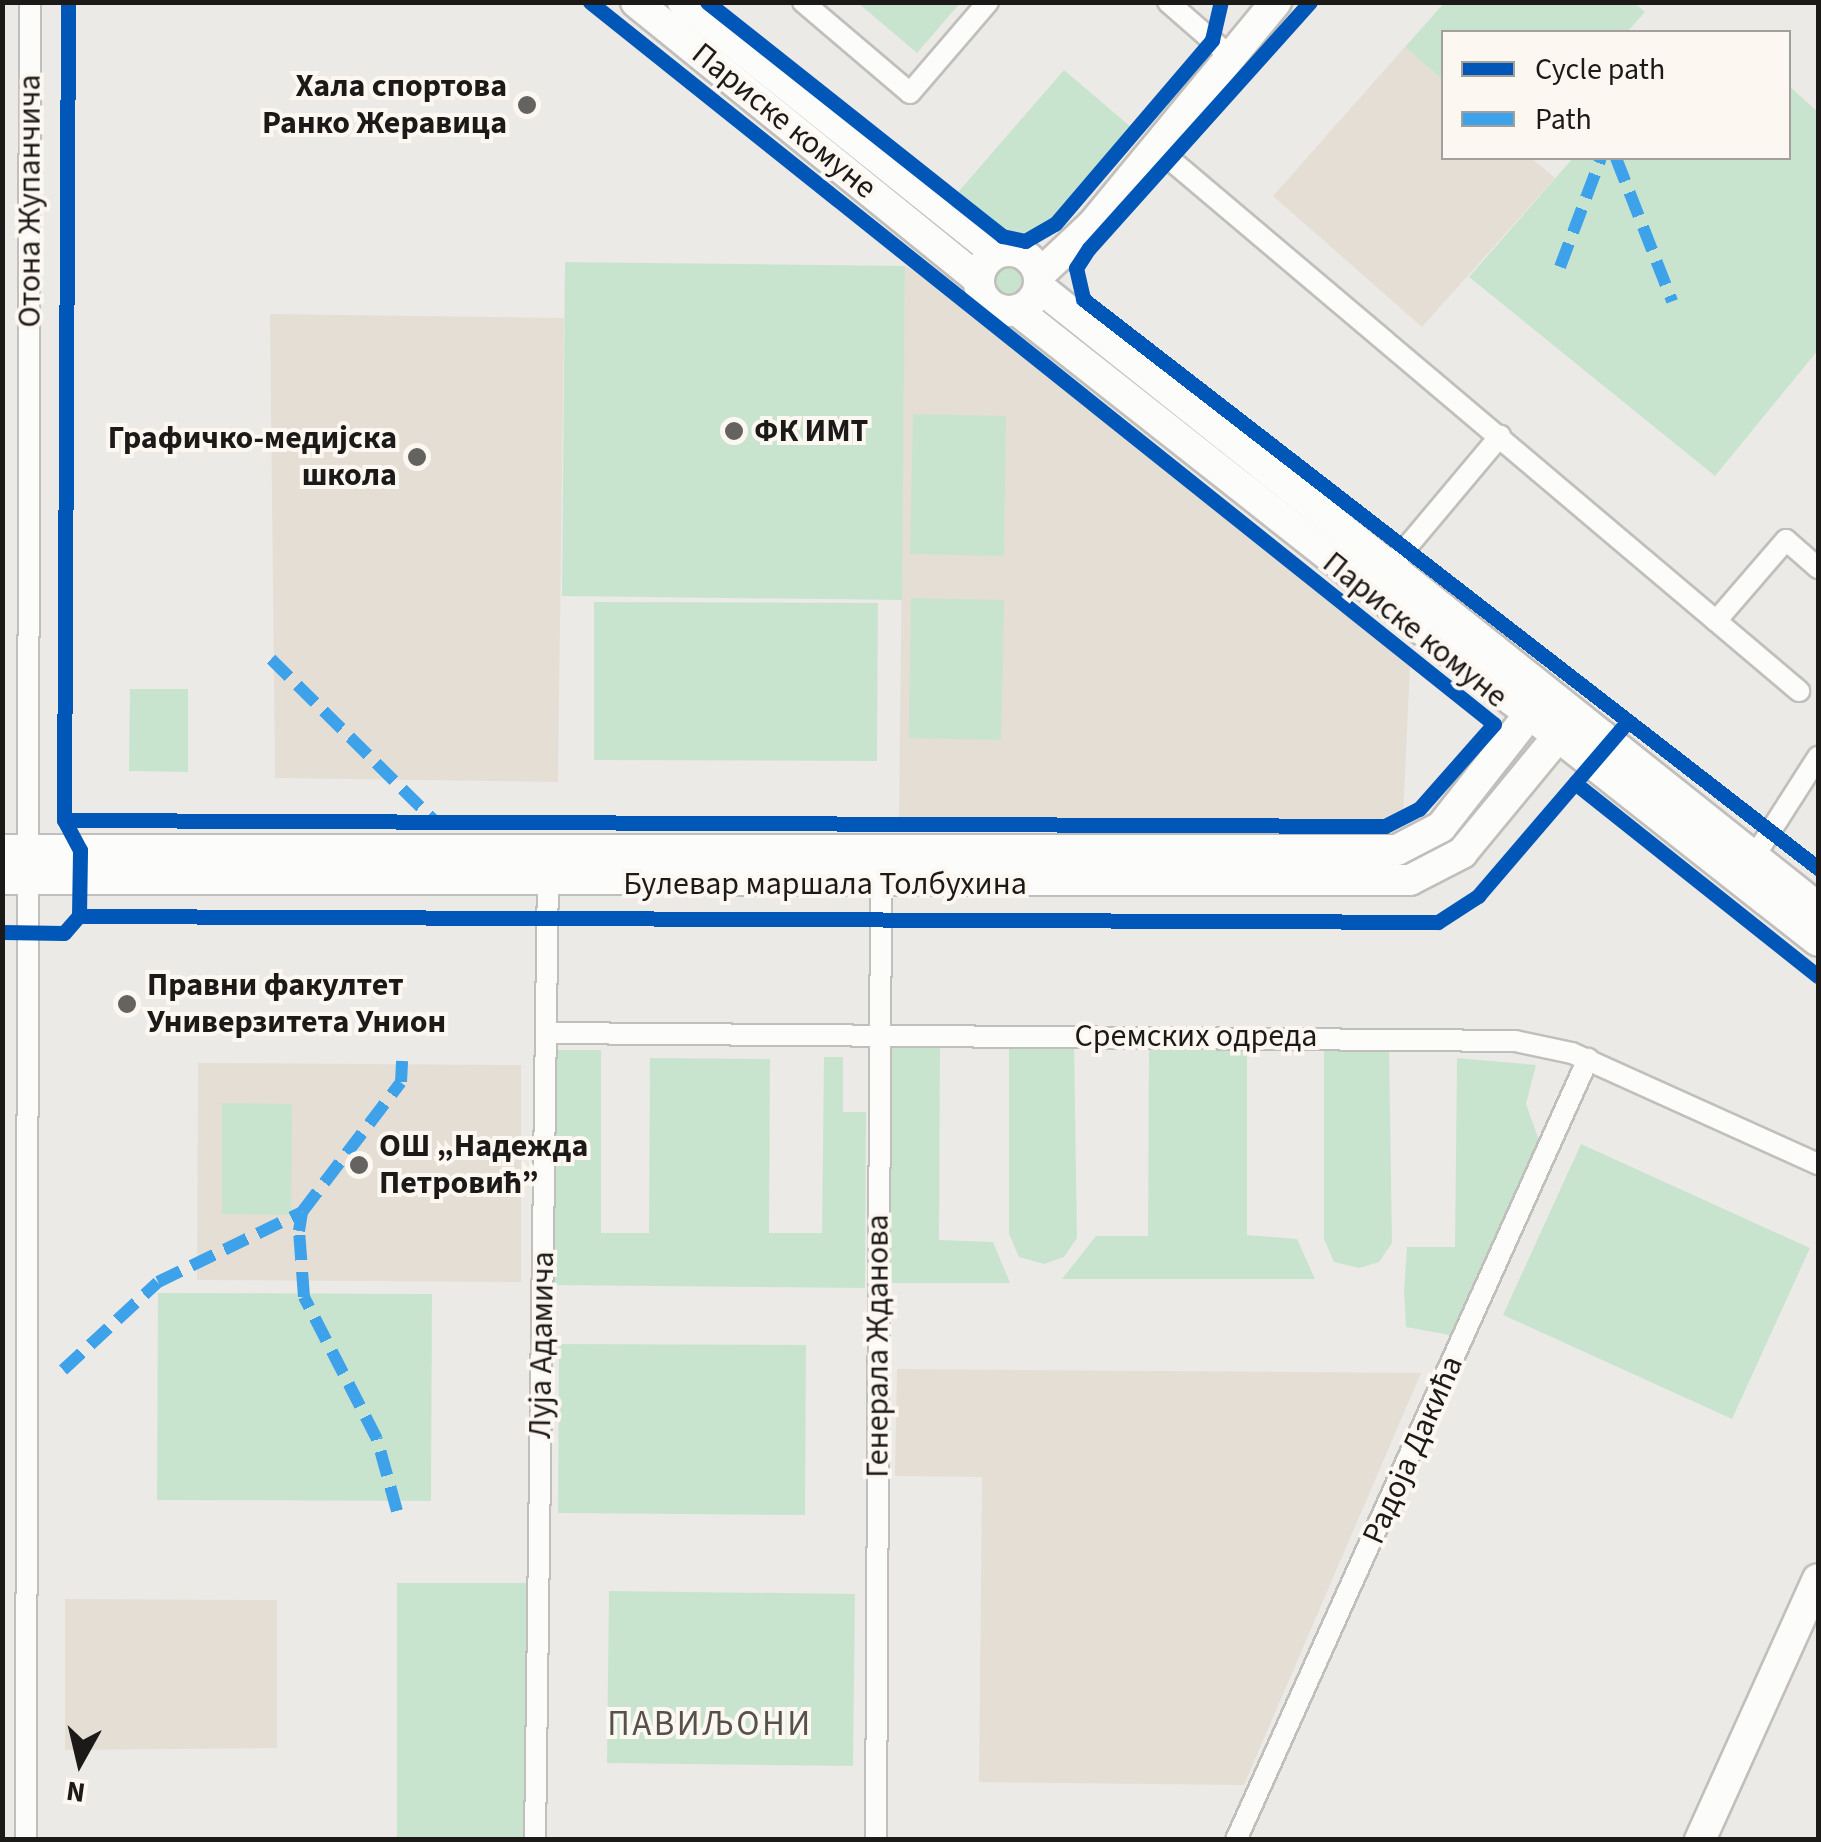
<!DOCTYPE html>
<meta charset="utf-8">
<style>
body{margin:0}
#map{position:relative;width:1821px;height:1842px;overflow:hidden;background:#eceae7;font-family:"Source Sans 3",sans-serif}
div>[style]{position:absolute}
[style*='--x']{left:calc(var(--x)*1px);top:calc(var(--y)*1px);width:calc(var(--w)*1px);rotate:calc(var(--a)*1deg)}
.built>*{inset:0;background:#e4ded5}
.green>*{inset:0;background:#c9e4ce}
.round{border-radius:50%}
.roads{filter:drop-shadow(2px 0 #c1bfbc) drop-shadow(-2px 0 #c1bfbc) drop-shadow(0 2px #c1bfbc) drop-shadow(0 -2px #c1bfbc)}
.street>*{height:20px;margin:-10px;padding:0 10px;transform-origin:10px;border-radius:10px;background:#fcfcfb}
.secondary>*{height:30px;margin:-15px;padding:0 15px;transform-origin:15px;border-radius:15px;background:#fcfcfb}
.secondary>.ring{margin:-15px;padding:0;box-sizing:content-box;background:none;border:30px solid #fcfcfb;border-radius:50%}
.quiet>*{height:12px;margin-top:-6px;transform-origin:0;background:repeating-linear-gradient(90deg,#3da2ea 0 25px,transparent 0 37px)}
.cycleway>*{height:15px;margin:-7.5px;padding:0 7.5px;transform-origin:7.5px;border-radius:7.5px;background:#0057b8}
.dots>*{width:28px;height:28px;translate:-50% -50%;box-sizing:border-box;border:5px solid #fdf7f1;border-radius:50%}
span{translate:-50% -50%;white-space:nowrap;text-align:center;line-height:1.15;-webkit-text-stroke:8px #fdf7f1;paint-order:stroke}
.poi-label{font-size:32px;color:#1c1a18;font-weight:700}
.right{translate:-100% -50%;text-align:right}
.left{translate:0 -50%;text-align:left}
.street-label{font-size:32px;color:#1c1a18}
.neighbourhood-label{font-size:35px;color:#55514b;letter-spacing:2.5px}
.frame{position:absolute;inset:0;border:5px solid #1c1a18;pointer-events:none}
.legend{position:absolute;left:1441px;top:30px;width:350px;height:130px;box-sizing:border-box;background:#fdf7f1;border:2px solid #a39f9a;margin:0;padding:12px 18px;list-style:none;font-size:30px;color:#1c1a18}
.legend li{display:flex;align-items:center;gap:20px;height:50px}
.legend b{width:50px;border:2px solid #a39f9a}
.north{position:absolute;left:30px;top:1712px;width:100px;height:100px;-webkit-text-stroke:8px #fdf7f1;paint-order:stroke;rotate:188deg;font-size:28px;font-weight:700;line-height:40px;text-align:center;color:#1c1a18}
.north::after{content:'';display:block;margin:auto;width:35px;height:45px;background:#1c1a18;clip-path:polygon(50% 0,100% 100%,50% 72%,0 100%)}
</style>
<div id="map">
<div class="built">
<div style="clip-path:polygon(1405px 47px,1443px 80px,1444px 158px,1531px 158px,1555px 178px,1422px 327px,1273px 196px)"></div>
<div style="clip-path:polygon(905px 266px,955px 291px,1410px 666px,1403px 820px,899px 819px)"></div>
<div style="clip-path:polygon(270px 314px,564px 318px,558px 782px,275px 778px)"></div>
<div style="clip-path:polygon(198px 1063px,521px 1065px,521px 1282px,197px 1280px)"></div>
<div style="clip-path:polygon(897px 1369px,1421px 1373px,1244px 1785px,979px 1782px,982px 1477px,895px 1476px)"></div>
<div style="clip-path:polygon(65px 1599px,277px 1600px,277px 1748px,65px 1750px)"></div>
</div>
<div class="green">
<div style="clip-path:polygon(1633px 2px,1645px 12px,1627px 32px,1444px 32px,1443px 80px,1405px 47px,1444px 3px)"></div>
<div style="clip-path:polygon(858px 3px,960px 3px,917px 53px)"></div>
<div style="clip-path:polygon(1064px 70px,1132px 128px,1045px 228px,1023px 239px,1005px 235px,953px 198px)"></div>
<div style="clip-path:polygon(1789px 86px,1818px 112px,1818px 350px,1715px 476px,1469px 277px,1573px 158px,1788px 158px)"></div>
<div class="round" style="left:985px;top:258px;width:46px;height:46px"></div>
<div style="clip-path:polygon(565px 262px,905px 266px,902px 600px,562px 596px)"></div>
<div style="clip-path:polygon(913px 414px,1006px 416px,1004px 556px,910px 554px)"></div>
<div style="clip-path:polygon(911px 598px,1004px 600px,1001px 740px,909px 738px)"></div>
<div style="clip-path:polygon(594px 602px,878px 603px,877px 761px,594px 760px)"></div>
<div style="clip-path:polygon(130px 689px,188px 689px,188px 772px,129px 771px)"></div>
<div style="clip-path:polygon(1009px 1042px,1074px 1043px,1077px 1238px,1064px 1257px,1044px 1264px,1019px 1257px,1009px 1234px)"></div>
<div style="clip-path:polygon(887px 1045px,940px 1046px,939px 1240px,993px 1242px,1010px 1283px,885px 1283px)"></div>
<div style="clip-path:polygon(1149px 1047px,1247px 1048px,1247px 1235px,1297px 1239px,1315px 1279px,1062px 1279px,1096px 1236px,1148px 1236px)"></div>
<div style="clip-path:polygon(1324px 1047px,1389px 1047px,1392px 1243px,1379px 1262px,1359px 1268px,1334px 1262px,1324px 1239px)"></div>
<div style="clip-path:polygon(547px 1050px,601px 1050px,601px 1233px,649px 1233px,650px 1058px,770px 1059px,769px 1233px,822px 1233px,824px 1057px,843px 1057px,843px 1112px,866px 1112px,865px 1288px,546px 1285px)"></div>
<div style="clip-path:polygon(1457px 1058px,1536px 1065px,1526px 1104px,1540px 1143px,1455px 1336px,1406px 1327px,1404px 1291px,1407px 1247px,1455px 1247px)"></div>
<div style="clip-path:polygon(222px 1103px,292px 1104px,291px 1215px,222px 1214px)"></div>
<div style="clip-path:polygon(1581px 1144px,1810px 1248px,1732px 1419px,1503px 1315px)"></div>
<div style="clip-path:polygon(158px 1293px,432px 1294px,431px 1501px,157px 1500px)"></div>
<div style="clip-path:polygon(559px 1344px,806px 1345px,805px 1515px,558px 1513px)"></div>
<div style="clip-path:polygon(397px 1583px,527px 1583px,525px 1837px,397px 1837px)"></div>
<div style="clip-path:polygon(609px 1591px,855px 1594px,853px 1766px,607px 1763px)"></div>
</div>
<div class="roads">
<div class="street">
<div style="--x:803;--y:2;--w:140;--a:40.4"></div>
<div style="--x:910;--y:93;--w:120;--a:-49.4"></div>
<div style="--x:1168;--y:2;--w:82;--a:41.1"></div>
<div style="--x:1153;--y:145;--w:846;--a:40.2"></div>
<div style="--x:1391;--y:566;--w:170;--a:-50"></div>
<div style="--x:1716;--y:621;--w:107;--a:-49.2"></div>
<div style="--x:1786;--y:540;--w:43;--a:41.2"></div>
<div style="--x:1754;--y:857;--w:119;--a:-57.4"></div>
<div style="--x:547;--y:1033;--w:968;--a:0.47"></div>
<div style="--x:1515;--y:1041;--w:58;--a:11.9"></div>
<div style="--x:1572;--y:1053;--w:270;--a:24.3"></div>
<div style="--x:26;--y:1840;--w:1838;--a:-89.88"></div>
<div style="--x:535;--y:1840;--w:972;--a:-89.23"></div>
<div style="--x:876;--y:1840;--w:971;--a:-89.7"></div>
<div style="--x:1236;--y:1840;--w:857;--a:-65.74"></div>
</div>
<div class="secondary">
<div style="--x:636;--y:2;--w:440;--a:39"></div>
<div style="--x:683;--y:2;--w:401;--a:38.7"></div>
<div class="ring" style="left:979px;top:251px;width:30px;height:30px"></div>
<div style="--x:1040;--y:274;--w:73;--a:-43.3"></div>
<div style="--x:1093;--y:224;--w:288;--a:-50.5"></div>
<div style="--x:1039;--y:287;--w:996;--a:38.56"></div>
<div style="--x:1018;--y:311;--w:1018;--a:38.22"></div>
<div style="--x:2;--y:850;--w:1395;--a:0"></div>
<div style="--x:1397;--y:850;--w:50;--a:-27.6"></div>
<div style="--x:1441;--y:827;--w:170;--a:-51.9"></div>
<div style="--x:2;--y:879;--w:1408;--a:0.04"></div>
<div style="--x:1410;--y:880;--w:59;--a:-27.4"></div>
<div style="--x:1462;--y:853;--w:178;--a:-50.5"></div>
<div style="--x:1700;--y:1840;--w:286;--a:-65.7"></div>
</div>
</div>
<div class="quiet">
<div style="--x:1616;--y:158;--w:154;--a:68.6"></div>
<div style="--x:1560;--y:267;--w:116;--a:-69.4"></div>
<div style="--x:271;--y:659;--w:233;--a:44.7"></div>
<div style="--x:63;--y:1370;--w:129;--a:-42.8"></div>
<div style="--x:158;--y:1282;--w:160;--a:-25.9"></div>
<div style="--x:397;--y:1511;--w:75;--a:-105.5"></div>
<div style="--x:377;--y:1439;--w:160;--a:-117.2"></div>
<div style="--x:304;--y:1297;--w:66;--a:-94.3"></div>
<div style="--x:299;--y:1231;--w:19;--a:-81"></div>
<div style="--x:302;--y:1212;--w:163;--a:-52.7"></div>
<div style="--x:401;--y:1082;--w:21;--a:-87"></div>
</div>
<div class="cycleway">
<div style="--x:707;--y:2;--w:377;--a:38.4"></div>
<div style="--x:1002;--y:236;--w:24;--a:12"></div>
<div style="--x:1025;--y:241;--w:34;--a:-30"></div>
<div style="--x:1055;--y:224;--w:242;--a:-49.5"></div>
<div style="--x:1212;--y:40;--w:39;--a:-77"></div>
<div style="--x:1310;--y:2;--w:331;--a:131.9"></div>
<div style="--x:1089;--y:248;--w:24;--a:123"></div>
<div style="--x:1076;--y:268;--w:32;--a:77"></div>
<div style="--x:1083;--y:299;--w:930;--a:37.75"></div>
<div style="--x:1575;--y:783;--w:310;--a:38.5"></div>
<div style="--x:64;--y:820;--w:1321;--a:0.26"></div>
<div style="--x:1385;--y:826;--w:38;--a:-27"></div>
<div style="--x:1419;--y:809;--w:113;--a:-48.6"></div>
<div style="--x:1494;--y:724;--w:1157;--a:-141.39"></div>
<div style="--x:79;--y:916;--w:1359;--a:0.25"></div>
<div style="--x:1438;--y:922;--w:48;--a:-33"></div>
<div style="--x:1478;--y:896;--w:229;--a:-49.4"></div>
<div style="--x:2;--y:932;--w:62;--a:0.9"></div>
<div style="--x:64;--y:933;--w:23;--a:-49"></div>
<div style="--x:79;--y:916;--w:66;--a:-89.1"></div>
<div style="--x:80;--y:850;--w:34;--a:-118"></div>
<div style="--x:64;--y:820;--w:818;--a:-89.72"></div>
</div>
<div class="dots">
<div style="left:527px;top:105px;background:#656360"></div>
<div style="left:734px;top:431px;background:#656360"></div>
<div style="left:417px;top:457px;background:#656360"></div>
<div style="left:127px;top:1004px;background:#656360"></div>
<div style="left:359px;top:1165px;background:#656360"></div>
</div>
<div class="poi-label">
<span class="right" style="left:507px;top:105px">Хала спортова<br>Ранко Жеравица</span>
<span class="left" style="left:754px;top:431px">ФК ИМТ</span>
<span class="right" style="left:397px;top:457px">Графичко-медијска<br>школа</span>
<span class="left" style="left:147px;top:1004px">Правни факултет<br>Универзитета Унион</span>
<span class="left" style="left:379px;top:1165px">ОШ „Надежда<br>Петровић”</span>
</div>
<div class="street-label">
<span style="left:784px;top:121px;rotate:39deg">Париске комуне</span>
<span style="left:30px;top:201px;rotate:-90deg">Отона Жупанчича</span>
<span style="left:1415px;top:630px;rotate:39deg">Париске комуне</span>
<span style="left:825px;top:884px">Булевар маршала Толбухина</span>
<span style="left:1196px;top:1036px">Сремских одреда</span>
<span style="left:542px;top:1345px;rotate:-89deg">Луја Адамича</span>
<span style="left:878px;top:1346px;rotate:-90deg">Генерала Жданова</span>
<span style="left:1413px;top:1450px;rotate:-66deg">Радоја Дакића</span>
</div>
<div class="neighbourhood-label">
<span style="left:710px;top:1724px">ПАВИЉОНИ</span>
</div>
<div class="frame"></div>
<ul class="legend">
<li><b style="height:12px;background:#0057b8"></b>Cycle path</li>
<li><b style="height:12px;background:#3da2ea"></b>Path</li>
</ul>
<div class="north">N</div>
</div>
